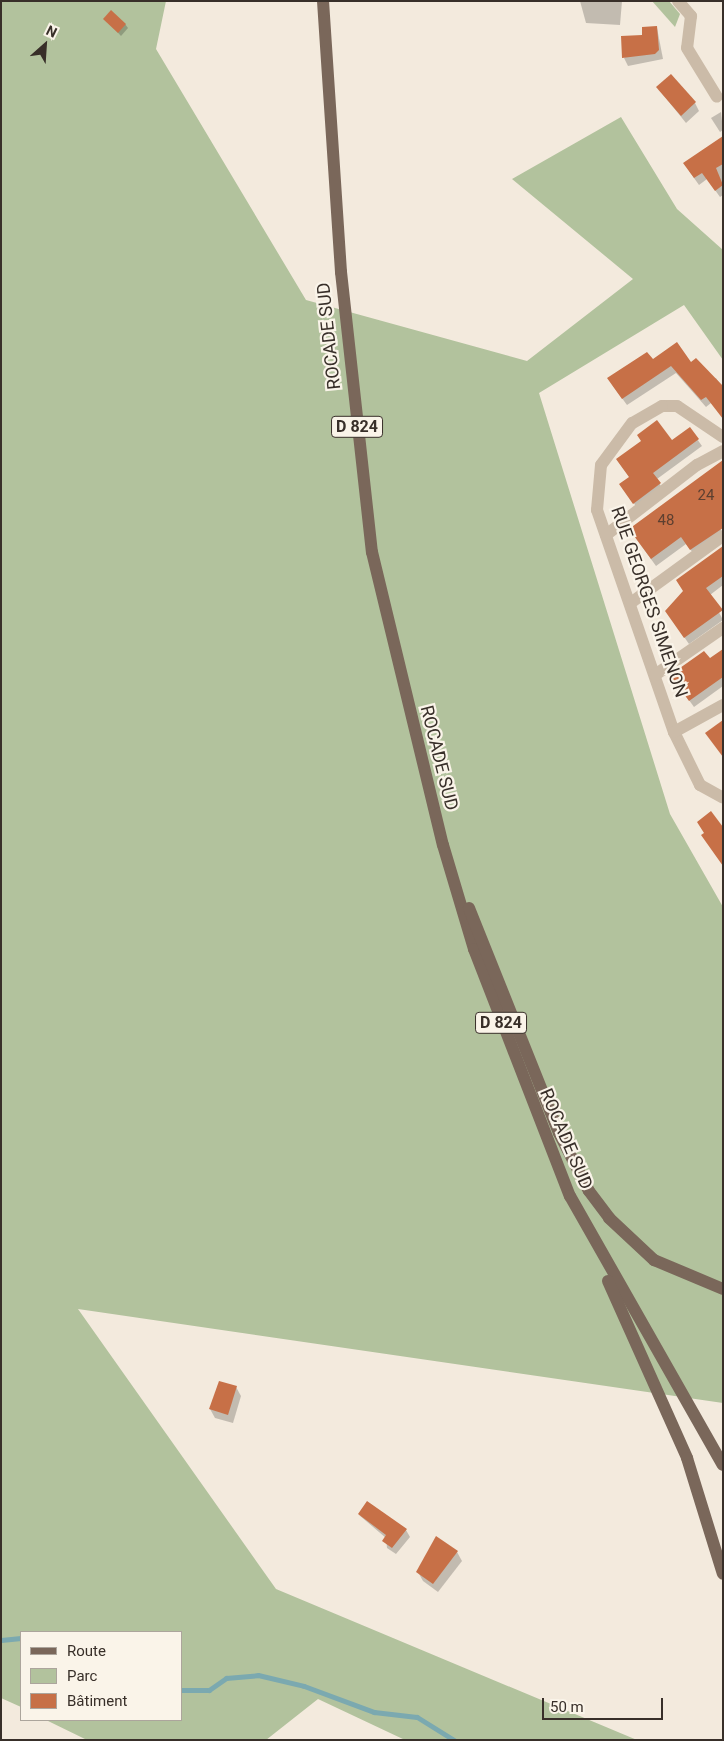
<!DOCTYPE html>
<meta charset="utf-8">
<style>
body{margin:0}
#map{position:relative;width:724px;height:1741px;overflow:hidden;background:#f3eadd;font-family:Roboto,sans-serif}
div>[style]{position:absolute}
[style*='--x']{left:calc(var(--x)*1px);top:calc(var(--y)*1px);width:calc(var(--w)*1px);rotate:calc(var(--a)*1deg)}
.green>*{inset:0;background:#b2c29d}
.shadow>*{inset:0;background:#0003}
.stream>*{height:5px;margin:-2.5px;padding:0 2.5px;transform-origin:2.5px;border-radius:2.5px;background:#7ba9b0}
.building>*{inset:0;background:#c77047}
.minor>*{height:12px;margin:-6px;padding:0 6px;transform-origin:6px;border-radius:6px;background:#cbbba8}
.primary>*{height:12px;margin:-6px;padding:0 6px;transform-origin:6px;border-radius:6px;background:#7a675a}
span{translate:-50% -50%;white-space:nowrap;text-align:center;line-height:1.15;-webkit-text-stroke:4.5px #faf4e9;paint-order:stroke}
.number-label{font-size:15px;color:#5c3f30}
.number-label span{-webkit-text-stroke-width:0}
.shield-label span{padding:1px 4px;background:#faf4e9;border:1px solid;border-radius:4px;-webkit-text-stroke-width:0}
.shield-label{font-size:16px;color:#382f29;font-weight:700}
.street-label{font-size:18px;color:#382f29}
.frame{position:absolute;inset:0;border:2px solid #382f29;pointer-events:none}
.legend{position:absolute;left:20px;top:1631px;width:162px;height:90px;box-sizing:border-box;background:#faf4e9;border:1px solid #aca59c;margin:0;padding:6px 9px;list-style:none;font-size:15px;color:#382f29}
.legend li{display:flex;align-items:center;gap:10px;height:25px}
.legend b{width:25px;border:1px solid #aca59c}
.north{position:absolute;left:20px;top:20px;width:50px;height:50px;-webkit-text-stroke:4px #faf4e9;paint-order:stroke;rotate:26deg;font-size:14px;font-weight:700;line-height:20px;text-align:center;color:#382f29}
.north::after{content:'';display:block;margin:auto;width:18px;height:22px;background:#382f29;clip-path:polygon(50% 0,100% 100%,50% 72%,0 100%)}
.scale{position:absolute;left:542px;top:1698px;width:121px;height:22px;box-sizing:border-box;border:2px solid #382f29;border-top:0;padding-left:6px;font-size:15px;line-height:18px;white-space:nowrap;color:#382f29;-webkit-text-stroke:4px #faf4e9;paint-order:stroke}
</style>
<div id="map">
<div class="green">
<div style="clip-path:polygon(1px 1px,166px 1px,156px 49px,306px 300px,527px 361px,633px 279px,512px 179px,621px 117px,677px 209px,723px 250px,723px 360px,684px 305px,539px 393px,670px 814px,723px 907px,723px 1403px,78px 1309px,276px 1589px,637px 1740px,405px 1740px,318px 1699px,266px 1740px,87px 1740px,46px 1720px,181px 1720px,181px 1632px,21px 1632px,21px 1707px,1px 1698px)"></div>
<div style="clip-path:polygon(652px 1px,669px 1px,680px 14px,675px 27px)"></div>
</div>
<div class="shadow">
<div style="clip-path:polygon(580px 1px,622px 1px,620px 25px,586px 23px)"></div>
<div style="clip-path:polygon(105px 19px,125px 24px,128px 28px,121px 36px)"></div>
<div style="clip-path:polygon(657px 28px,663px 59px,628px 66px,624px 58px)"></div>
<div style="clip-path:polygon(657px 87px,695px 103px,699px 111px,686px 123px)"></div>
<div style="clip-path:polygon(721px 112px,723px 130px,720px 132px,711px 118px)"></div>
<div style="clip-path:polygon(723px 138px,723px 195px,720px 197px,707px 179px,699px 185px,689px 171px)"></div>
<div style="clip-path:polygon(652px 361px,691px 364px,711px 381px,716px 378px,723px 388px,723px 416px,711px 403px,706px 407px,676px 373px,627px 405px,613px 386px)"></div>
<div style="clip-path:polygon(690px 429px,702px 446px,657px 479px,663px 490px,638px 509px,625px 491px,630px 478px,617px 460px,642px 442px,672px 442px)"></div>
<div style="clip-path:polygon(718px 526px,723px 533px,694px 554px,686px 544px,656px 566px,635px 537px)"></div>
<div style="clip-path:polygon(723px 554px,723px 585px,710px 595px,723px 620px,689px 644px,671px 618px)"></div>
<div style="clip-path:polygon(723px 657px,723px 686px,694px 707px,676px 682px,709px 660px)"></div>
<div style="clip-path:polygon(236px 1387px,241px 1396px,233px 1423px,215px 1418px,210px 1409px)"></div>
<div style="clip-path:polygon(359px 1515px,406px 1530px,410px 1537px,396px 1554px,387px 1548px,386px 1538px)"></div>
<div style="clip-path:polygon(457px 1552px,462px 1561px,438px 1592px,423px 1581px,418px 1572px)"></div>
</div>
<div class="stream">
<div style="--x:1;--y:1640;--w:20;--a:-6"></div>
<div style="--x:181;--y:1690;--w:28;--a:0"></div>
<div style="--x:209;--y:1690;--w:21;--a:-35"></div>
<div style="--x:226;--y:1678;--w:32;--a:-5"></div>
<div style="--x:258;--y:1675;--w:47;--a:13.4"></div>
<div style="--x:304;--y:1686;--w:75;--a:20.4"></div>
<div style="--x:374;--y:1712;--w:43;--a:6.6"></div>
<div style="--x:417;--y:1717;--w:44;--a:31.9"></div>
</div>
<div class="building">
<div style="clip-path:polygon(111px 10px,126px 24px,118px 33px,103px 19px)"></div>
<div style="clip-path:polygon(657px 26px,659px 50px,655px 54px,622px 58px,621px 36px,642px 35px,642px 27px)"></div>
<div style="clip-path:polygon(671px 74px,696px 102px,681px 116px,656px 87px)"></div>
<div style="clip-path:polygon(723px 136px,723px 164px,716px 168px,723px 185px,715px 191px,702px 173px,694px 178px,683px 163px)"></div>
<div style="clip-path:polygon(677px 342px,691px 362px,696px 358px,723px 386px,723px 419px,706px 397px,701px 400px,671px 366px,622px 399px,607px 378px,647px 352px,653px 359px)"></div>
<div style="clip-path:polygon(657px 420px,672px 440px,690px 427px,699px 439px,653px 473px,661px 483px,633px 504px,619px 484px,629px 477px,616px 459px,641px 441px,637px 435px)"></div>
<div style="clip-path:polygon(723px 460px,723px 528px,690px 550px,681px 537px,651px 559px,629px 529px)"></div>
<div style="clip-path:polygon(723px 546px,723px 576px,706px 588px,723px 610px,684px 638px,665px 611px,683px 591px,676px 580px)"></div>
<div style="clip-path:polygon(723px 649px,723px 677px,689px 701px,670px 675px,704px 651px,710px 658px)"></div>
<div style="clip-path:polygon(723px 720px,723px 757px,705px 733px)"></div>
<div style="clip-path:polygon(711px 811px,723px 827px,723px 866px,701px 835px,704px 833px,697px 822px)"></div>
<div style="clip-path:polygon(219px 1381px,237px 1386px,228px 1415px,209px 1409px)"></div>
<div style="clip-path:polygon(367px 1501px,407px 1529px,392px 1548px,382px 1541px,386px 1535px,358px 1514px)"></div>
<div style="clip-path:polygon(436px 1536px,458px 1551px,433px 1584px,416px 1572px)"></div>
</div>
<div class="minor">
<div style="--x:678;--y:1;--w:20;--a:49"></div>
<div style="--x:691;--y:16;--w:32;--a:97"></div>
<div style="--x:687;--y:48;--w:57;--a:58.5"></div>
<div style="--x:723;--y:437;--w:55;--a:-146"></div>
<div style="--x:677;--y:406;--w:15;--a:180"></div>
<div style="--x:662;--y:406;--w:34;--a:150"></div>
<div style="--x:632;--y:423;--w:52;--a:126.4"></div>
<div style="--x:601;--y:465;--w:45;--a:95.1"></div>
<div style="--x:597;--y:510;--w:235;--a:70.9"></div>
<div style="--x:674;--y:732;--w:59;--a:63.9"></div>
<div style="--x:700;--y:785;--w:26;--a:29"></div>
<div style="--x:606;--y:535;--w:115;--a:-37.6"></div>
<div style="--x:697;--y:465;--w:30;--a:-28"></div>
<div style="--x:632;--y:602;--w:112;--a:-36"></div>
<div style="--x:655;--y:675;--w:83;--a:-34.7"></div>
<div style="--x:674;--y:732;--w:56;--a:-28.9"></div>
</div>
<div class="primary">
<div style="--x:323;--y:1;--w:272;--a:86.2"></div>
<div style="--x:341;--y:272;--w:282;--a:83.7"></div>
<div style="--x:372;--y:552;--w:301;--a:76.4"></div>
<div style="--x:443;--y:845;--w:109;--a:73.4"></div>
<div style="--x:474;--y:949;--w:265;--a:68.8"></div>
<div style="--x:570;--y:1196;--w:309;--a:60.4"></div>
<div style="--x:469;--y:908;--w:242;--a:68.2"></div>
<div style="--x:559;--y:1133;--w:65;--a:62.7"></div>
<div style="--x:589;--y:1191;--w:34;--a:53"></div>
<div style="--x:609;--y:1218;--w:62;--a:43"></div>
<div style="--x:654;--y:1260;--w:75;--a:22.8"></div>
<div style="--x:608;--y:1281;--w:194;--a:65.9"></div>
<div style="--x:687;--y:1458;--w:121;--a:72.8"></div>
</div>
<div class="number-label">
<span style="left:706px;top:496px">24</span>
<span style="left:666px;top:521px">48</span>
</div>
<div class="shield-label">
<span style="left:357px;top:427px">D 824</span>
<span style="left:501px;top:1023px">D 824</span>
</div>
<div class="street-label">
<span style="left:329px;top:336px;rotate:-96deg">ROCADE SUD</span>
<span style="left:649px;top:602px;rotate:71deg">RUE GEORGES SIMENON</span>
<span style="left:439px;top:758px;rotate:76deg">ROCADE SUD</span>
<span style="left:566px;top:1139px;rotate:67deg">ROCADE SUD</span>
</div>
<div class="frame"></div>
<ul class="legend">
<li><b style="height:6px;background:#7a675a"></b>Route</li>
<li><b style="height:14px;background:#b2c29d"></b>Parc</li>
<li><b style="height:14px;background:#c77047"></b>Bâtiment</li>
</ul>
<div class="north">N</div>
<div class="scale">50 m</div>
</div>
